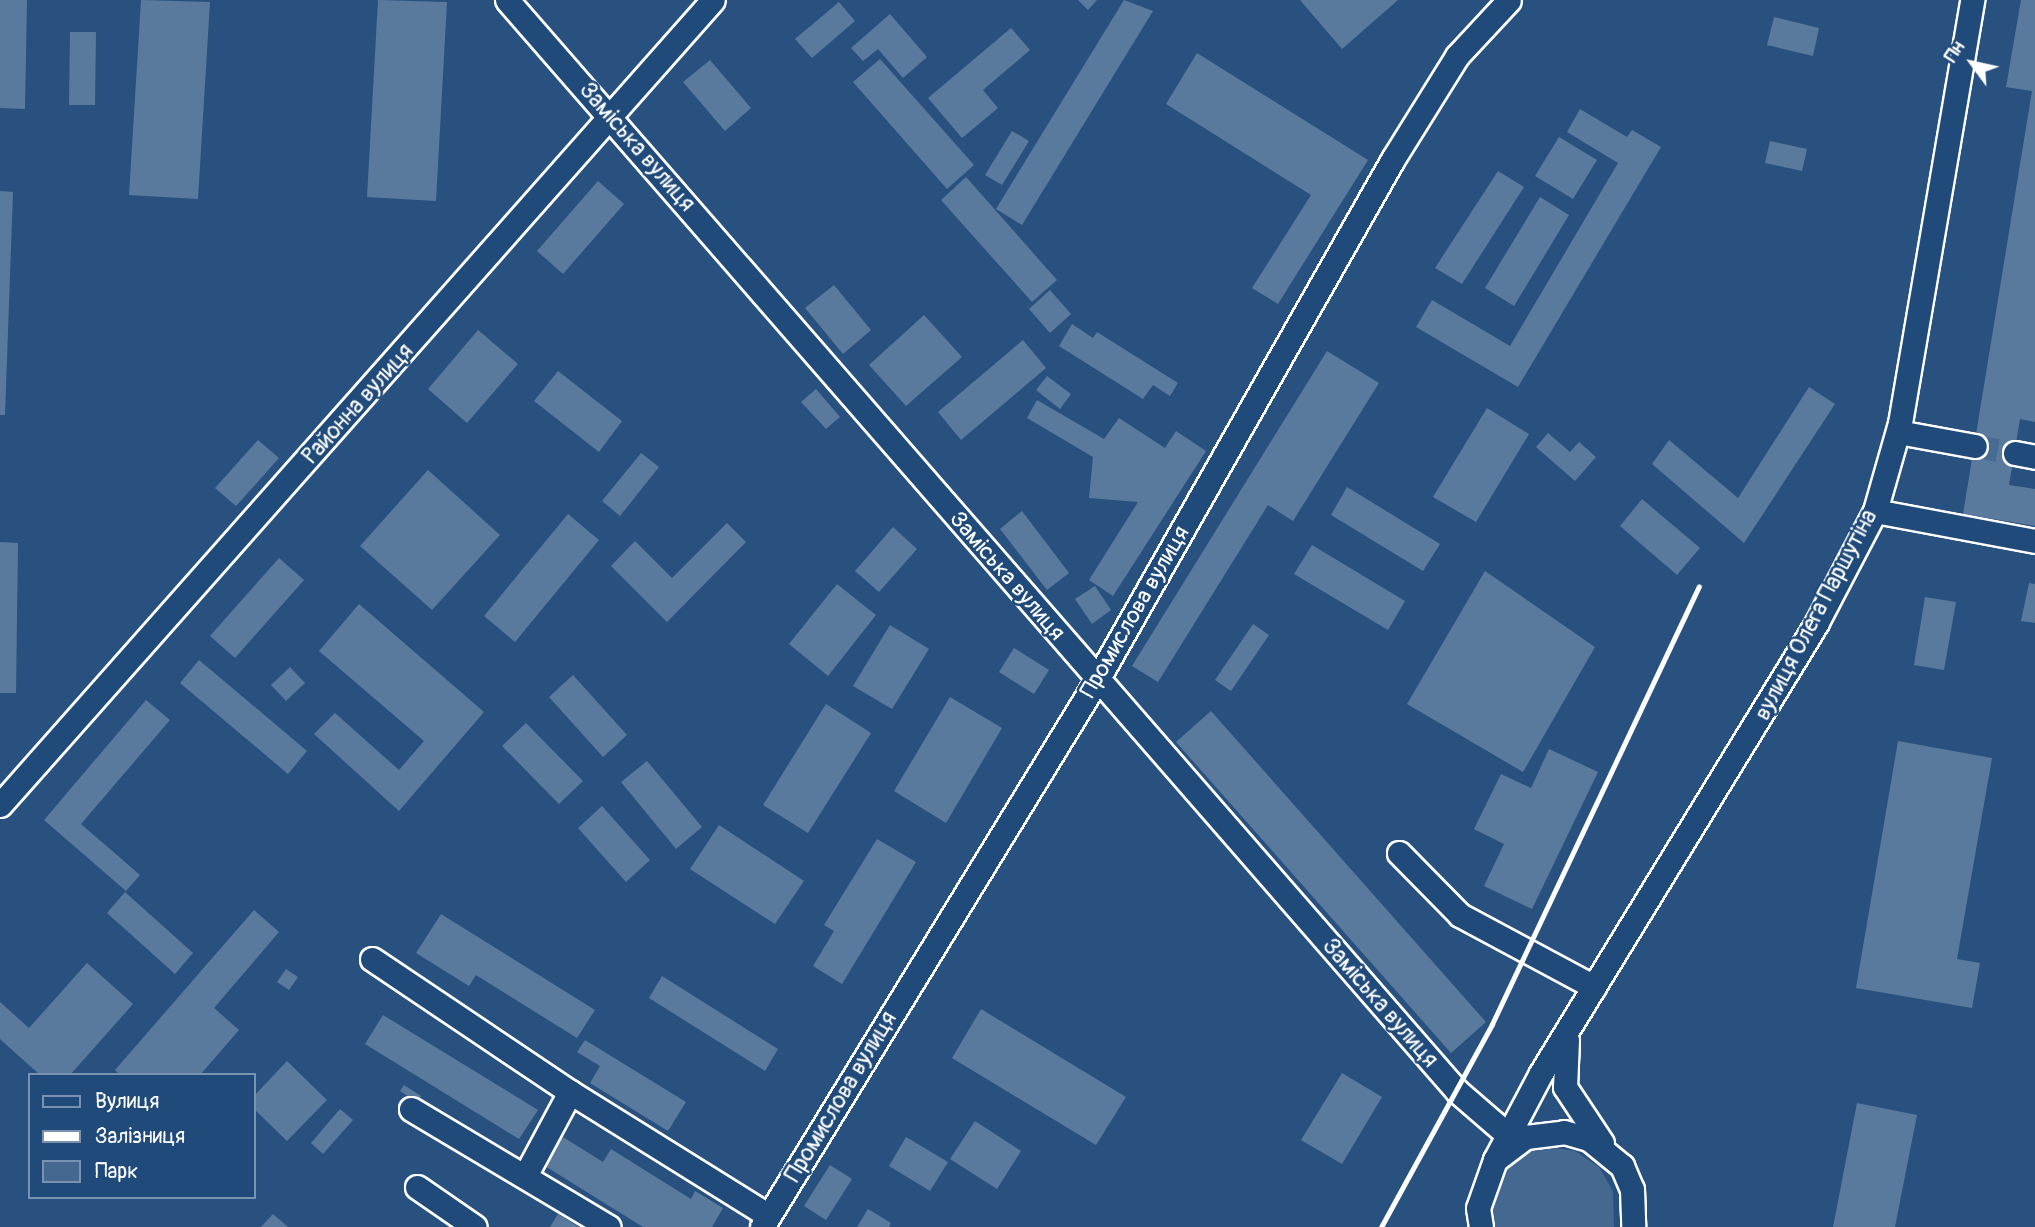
<!DOCTYPE html>
<meta charset="utf-8">
<style>
body{margin:0}
#map{position:relative;width:2035px;height:1227px;overflow:hidden;background:#28517f;font-family:Pangolin,sans-serif}
div>[style]{position:absolute}
[style*='--x']{left:calc(var(--x)*1px);top:calc(var(--y)*1px);width:calc(var(--w)*1px);rotate:calc(var(--a)*1deg)}
.green>*{inset:0;background:#446890}
.building>*{inset:0;background:#5a7a9d}
.minor-tunnel>*{height:23px;margin-top:-11.5px;transform-origin:0;background:repeating-linear-gradient(90deg,#486b92 0 23px,transparent 0 34px)}
.roads{filter:drop-shadow(2px 0 #fff) drop-shadow(-2px 0 #fff) drop-shadow(0 2px #fff) drop-shadow(0 -2px #fff)}
.minor>*{height:23px;margin:-11.5px;padding:0 11.5px;transform-origin:11.5px;border-radius:11.5px;background:#1f4a7a}
.rail>*{height:5px;margin:-2.5px;padding:0 2.5px;transform-origin:2.5px;border-radius:2.5px;background:#fff}
span{translate:-50% -50%;white-space:nowrap;text-align:center;line-height:1.15;-webkit-text-stroke:5px #1f4a7a;paint-order:stroke}
.street-label{font-size:23px;color:#fff}
.legend{position:absolute;left:28px;top:1073px;width:228px;height:126px;box-sizing:border-box;background:#1f4a7a;border:2px solid #7992af;margin:0;padding:9px 12px;list-style:none;font-size:21px;color:#fff}
.legend li{display:flex;align-items:center;gap:14px;height:35px}
.legend b{width:35px;border:2px solid #7992af}
.north{position:absolute;left:1937px;top:28px;width:70px;height:70px;-webkit-text-stroke:5px #1f4a7a;paint-order:stroke;rotate:303deg;font-size:19px;font-weight:700;line-height:28px;text-align:center;color:#fff}
.north::after{content:'';display:block;margin:auto;width:24px;height:32px;background:#fff;clip-path:polygon(50% 0,100% 100%,50% 72%,0 100%)}
</style>
<div id="map">
<div class="green">
<div style="clip-path:polygon(1547px 1147px,1575px 1151px,1599px 1167px,1613px 1191px,1614px 1227px,1490px 1227px,1488px 1200px,1502px 1171px,1520px 1155px)"></div>
</div>
<div class="building">
<div style="clip-path:polygon(0 0,27px 0,25px 109px,0 108px)"></div>
<div style="clip-path:polygon(141px 0,210px 2px,198px 199px,129px 195px)"></div>
<div style="clip-path:polygon(378px 0,447px 2px,436px 201px,367px 197px)"></div>
<div style="clip-path:polygon(1078px 0,1097px 0,1088px 10px)"></div>
<div style="clip-path:polygon(1124px 0,1153px 11px,1022px 225px,996px 209px)"></div>
<div style="clip-path:polygon(1300px 0,1398px 0,1342px 49px)"></div>
<div style="clip-path:polygon(2021px 0,2035px 0,2035px 422px,2020px 419px,2009px 485px,2035px 489px,2035px 526px,1963px 514px,2032px 91px,2006px 87px)"></div>
<div style="clip-path:polygon(839px 2px,855px 21px,812px 58px,795px 39px)"></div>
<div style="clip-path:polygon(890px 14px,927px 57px,903px 78px,878px 49px,863px 61px,851px 48px)"></div>
<div style="clip-path:polygon(1774px 17px,1819px 28px,1813px 56px,1767px 45px)"></div>
<div style="clip-path:polygon(1011px 28px,1030px 50px,983px 90px,998px 108px,962px 138px,928px 98px)"></div>
<div style="clip-path:polygon(70px 32px,96px 32px,95px 105px,69px 105px)"></div>
<div style="clip-path:polygon(1197px 53px,1368px 160px,1278px 304px,1252px 288px,1311px 195px,1166px 104px)"></div>
<div style="clip-path:polygon(880px 59px,974px 165px,947px 189px,853px 82px)"></div>
<div style="clip-path:polygon(710px 60px,751px 108px,725px 131px,683px 82px)"></div>
<div style="clip-path:polygon(1580px 109px,1627px 137px,1632px 130px,1661px 147px,1518px 387px,1416px 327px,1432px 300px,1510px 346px,1618px 163px,1567px 132px)"></div>
<div style="clip-path:polygon(1012px 131px,1029px 141px,1002px 185px,985px 175px)"></div>
<div style="clip-path:polygon(1559px 137px,1597px 160px,1573px 199px,1535px 176px)"></div>
<div style="clip-path:polygon(1770px 141px,1807px 149px,1802px 171px,1765px 163px)"></div>
<div style="clip-path:polygon(1498px 171px,1524px 187px,1462px 284px,1435px 268px)"></div>
<div style="clip-path:polygon(966px 177px,1057px 280px,1032px 302px,941px 200px)"></div>
<div style="clip-path:polygon(598px 181px,624px 204px,563px 274px,537px 251px)"></div>
<div style="clip-path:polygon(0 191px,13px 192px,5px 415px,0 415px)"></div>
<div style="clip-path:polygon(1540px 197px,1569px 215px,1514px 306px,1485px 288px)"></div>
<div style="clip-path:polygon(834px 285px,871px 330px,843px 354px,805px 308px)"></div>
<div style="clip-path:polygon(1050px 290px,1071px 314px,1050px 333px,1029px 309px)"></div>
<div style="clip-path:polygon(924px 315px,962px 357px,906px 406px,869px 365px)"></div>
<div style="clip-path:polygon(1072px 324px,1093px 338px,1097px 332px,1178px 383px,1170px 396px,1153px 385px,1143px 399px,1059px 346px)"></div>
<div style="clip-path:polygon(478px 330px,518px 364px,467px 423px,428px 389px)"></div>
<div style="clip-path:polygon(1023px 340px,1046px 368px,961px 440px,938px 412px)"></div>
<div style="clip-path:polygon(1327px 351px,1379px 383px,1293px 521px,1268px 505px,1158px 682px,1132px 666px)"></div>
<div style="clip-path:polygon(558px 371px,622px 421px,599px 452px,534px 401px)"></div>
<div style="clip-path:polygon(1047px 376px,1071px 394px,1060px 409px,1036px 390px)"></div>
<div style="clip-path:polygon(1809px 387px,1835px 404px,1744px 543px,1652px 464px,1669px 440px,1738px 498px)"></div>
<div style="clip-path:polygon(816px 389px,840px 417px,826px 429px,801px 402px)"></div>
<div style="clip-path:polygon(1037px 400px,1104px 439px,1119px 418px,1165px 448px,1176px 431px,1206px 451px,1113px 596px,1089px 580px,1138px 502px,1089px 498px,1093px 457px,1027px 418px)"></div>
<div style="clip-path:polygon(1487px 408px,1529px 434px,1476px 522px,1433px 497px)"></div>
<div style="clip-path:polygon(1548px 433px,1570px 452px,1579px 442px,1596px 457px,1575px 481px,1536px 447px)"></div>
<div style="clip-path:polygon(258px 440px,279px 458px,236px 506px,215px 488px)"></div>
<div style="clip-path:polygon(641px 453px,659px 467px,620px 516px,602px 501px)"></div>
<div style="clip-path:polygon(428px 470px,500px 535px,432px 610px,360px 546px)"></div>
<div style="clip-path:polygon(1347px 487px,1440px 544px,1423px 571px,1331px 515px)"></div>
<div style="clip-path:polygon(1642px 499px,1700px 548px,1677px 575px,1620px 526px)"></div>
<div style="clip-path:polygon(1022px 511px,1069px 573px,1047px 590px,1000px 529px)"></div>
<div style="clip-path:polygon(568px 514px,599px 540px,515px 642px,484px 616px)"></div>
<div style="clip-path:polygon(727px 523px,746px 542px,667px 622px,611px 566px,635px 541px,672px 578px)"></div>
<div style="clip-path:polygon(893px 527px,917px 549px,879px 592px,855px 571px)"></div>
<div style="clip-path:polygon(0 542px,18px 543px,16px 693px,0 693px)"></div>
<div style="clip-path:polygon(1312px 545px,1405px 601px,1388px 630px,1294px 574px)"></div>
<div style="clip-path:polygon(279px 558px,304px 580px,235px 658px,210px 636px)"></div>
<div style="clip-path:polygon(1485px 571px,1595px 647px,1523px 772px,1407px 704px)"></div>
<div style="clip-path:polygon(2029px 583px,2035px 584px,2035px 623px,2021px 621px)"></div>
<div style="clip-path:polygon(837px 584px,876px 615px,828px 676px,789px 644px)"></div>
<div style="clip-path:polygon(1095px 586px,1111px 610px,1092px 624px,1075px 599px)"></div>
<div style="clip-path:polygon(1925px 597px,1956px 602px,1944px 670px,1914px 665px)"></div>
<div style="clip-path:polygon(359px 604px,484px 712px,399px 811px,314px 734px,335px 713px,399px 770px,424px 741px,319px 651px)"></div>
<div style="clip-path:polygon(1253px 624px,1269px 635px,1231px 691px,1215px 680px)"></div>
<div style="clip-path:polygon(890px 625px,929px 649px,892px 709px,853px 686px)"></div>
<div style="clip-path:polygon(1014px 648px,1049px 670px,1034px 694px,999px 672px)"></div>
<div style="clip-path:polygon(199px 660px,307px 751px,288px 774px,180px 683px)"></div>
<div style="clip-path:polygon(290px 667px,305px 683px,286px 701px,271px 685px)"></div>
<div style="clip-path:polygon(573px 675px,627px 735px,603px 757px,549px 697px)"></div>
<div style="clip-path:polygon(950px 697px,1002px 728px,946px 823px,894px 791px)"></div>
<div style="clip-path:polygon(146px 700px,170px 720px,81px 824px,140px 875px,126px 891px,44px 820px)"></div>
<div style="clip-path:polygon(826px 704px,871px 733px,808px 833px,763px 805px)"></div>
<div style="clip-path:polygon(1211px 711px,1486px 1022px,1451px 1053px,1176px 742px)"></div>
<div style="clip-path:polygon(526px 723px,583px 781px,559px 804px,502px 746px)"></div>
<div style="clip-path:polygon(1898px 741px,1992px 758px,1957px 959px,1980px 963px,1972px 1008px,1856px 988px)"></div>
<div style="clip-path:polygon(1549px 749px,1598px 772px,1532px 909px,1484px 886px,1504px 844px,1474px 829px,1501px 774px,1531px 788px)"></div>
<div style="clip-path:polygon(647px 761px,702px 827px,676px 849px,621px 782px)"></div>
<div style="clip-path:polygon(602px 806px,650px 860px,626px 882px,578px 828px)"></div>
<div style="clip-path:polygon(719px 825px,804px 881px,775px 924px,690px 869px)"></div>
<div style="clip-path:polygon(877px 839px,916px 862px,842px 984px,813px 966px,834px 931px,824px 925px)"></div>
<div style="clip-path:polygon(125px 892px,193px 953px,175px 974px,107px 913px)"></div>
<div style="clip-path:polygon(254px 910px,279px 932px,214px 1008px,239px 1030px,200px 1075px,120px 1075px,115px 1070px)"></div>
<div style="clip-path:polygon(441px 914px,595px 1010px,577px 1038px,476px 975px,469px 986px,416px 953px)"></div>
<div style="clip-path:polygon(87px 963px,133px 1004px,70px 1075px,40px 1075px,0 1039px,0 1002px,29px 1028px)"></div>
<div style="clip-path:polygon(286px 969px,298px 977px,289px 990px,277px 982px)"></div>
<div style="clip-path:polygon(662px 976px,778px 1049px,765px 1071px,649px 998px)"></div>
<div style="clip-path:polygon(981px 1009px,1126px 1097px,1096px 1145px,952px 1058px)"></div>
<div style="clip-path:polygon(383px 1015px,538px 1110px,519px 1139px,365px 1044px)"></div>
<div style="clip-path:polygon(585px 1040px,686px 1102px,668px 1131px,590px 1083px,600px 1066px,577px 1052px)"></div>
<div style="clip-path:polygon(287px 1061px,327px 1100px,287px 1141px,254px 1109px,254px 1096px)"></div>
<div style="clip-path:polygon(1342px 1073px,1382px 1097px,1342px 1164px,1301px 1140px)"></div>
<div style="clip-path:polygon(404px 1085px,421px 1096px,417px 1102px,400px 1091px)"></div>
<div style="clip-path:polygon(1857px 1103px,1917px 1115px,1895px 1227px,1833px 1227px)"></div>
<div style="clip-path:polygon(340px 1109px,353px 1120px,323px 1154px,311px 1143px)"></div>
<div style="clip-path:polygon(975px 1121px,1021px 1151px,997px 1189px,950px 1159px)"></div>
<div style="clip-path:polygon(563px 1137px,603px 1162px,611px 1149px,691px 1199px,695px 1191px,723px 1208px,712px 1227px,643px 1227px,545px 1166px)"></div>
<div style="clip-path:polygon(906px 1137px,948px 1162px,930px 1191px,889px 1166px)"></div>
<div style="clip-path:polygon(830px 1165px,852px 1179px,826px 1220px,804px 1206px)"></div>
<div style="clip-path:polygon(868px 1209px,891px 1223px,889px 1227px,857px 1227px)"></div>
<div style="clip-path:polygon(273px 1214px,288px 1227px,261px 1227px)"></div>
<div style="clip-path:polygon(558px 1214px,579px 1227px,550px 1227px)"></div>
</div>
<div class="minor-tunnel">
<div style="--x:1975;--y:446;--w:41;--a:9.9"></div>
</div>
<div class="roads">
<div class="minor">
<div style="--x:507;--y:0;--w:1447;--a:48.95"></div>
<div style="--x:1457;--y:1091;--w:78;--a:40.8"></div>
<div style="--x:1898;--y:432;--w:78;--a:10.3"></div>
<div style="--x:2015;--y:453;--w:20;--a:11"></div>
<div style="--x:1875;--y:511;--w:163;--a:10.6"></div>
<div style="--x:0;--y:805;--w:1075;--a:-48.47"></div>
<div style="--x:1399;--y:853;--w:87;--a:45.5"></div>
<div style="--x:1460;--y:915;--w:152;--a:28.2"></div>
<div style="--x:372;--y:959;--w:239;--a:33.9"></div>
<div style="--x:570;--y:1092;--w:95;--a:118.2"></div>
<div style="--x:1567;--y:1040;--w:47;--a:92.4"></div>
<div style="--x:1565;--y:1087;--w:67;--a:56.5"></div>
<div style="--x:570;--y:1092;--w:234;--a:31.9"></div>
<div style="--x:411;--y:1109;--w:230;--a:30.8"></div>
<div style="--x:1495;--y:1160;--w:98;--a:-62.1"></div>
<div style="--x:1541;--y:1073;--w:527;--a:-58.51"></div>
<div style="--x:1816;--y:624;--w:127;--a:-62.4"></div>
<div style="--x:1875;--y:511;--w:91;--a:-74.1"></div>
<div style="--x:1900;--y:423;--w:429;--a:-80.3"></div>
<div style="--x:417;--y:1187;--w:70;--a:34.6"></div>
<div style="--x:762;--y:1227;--w:641;--a:-58.52"></div>
<div style="--x:1097;--y:680;--w:599;--a:-60.4"></div>
<div style="--x:1393;--y:159;--w:121;--a:-58.1"></div>
<div style="--x:1457;--y:56;--w:76;--a:-47.1"></div>
<div style="--x:1481;--y:1227;--w:19;--a:-99"></div>
<div style="--x:1478;--y:1208;--w:51;--a:-70.5"></div>
<div style="--x:1495;--y:1160;--w:39;--a:-37"></div>
<div style="--x:1526;--y:1137;--w:38;--a:-7"></div>
<div style="--x:1564;--y:1132;--w:26;--a:16"></div>
<div style="--x:1589;--y:1139;--w:43;--a:39.3"></div>
<div style="--x:1622;--y:1166;--w:25;--a:67"></div>
<div style="--x:1632;--y:1189;--w:38;--a:88"></div>
</div>
</div>
<div class="rail">
<div style="--x:1381;--y:1227;--w:231;--a:-61.3"></div>
<div style="--x:1492;--y:1024;--w:484;--a:-64.7"></div>
</div>
<div class="street-label">
<span style="left:637px;top:147px;rotate:49deg">Заміська вулиця</span>
<span style="left:358px;top:404px;rotate:-48deg">Районна вулиця</span>
<span style="left:1007px;top:576px;rotate:49deg">Заміська вулиця</span>
<span style="left:1135px;top:612px;rotate:-60deg">Промислова вулиця</span>
<span style="left:1816px;top:615px;rotate:-62deg">вулиця Олега Паршутіна</span>
<span style="left:1380px;top:1003px;rotate:49deg">Заміська вулиця</span>
<span style="left:841px;top:1097px;rotate:-59deg">Промислова вулиця</span>
</div>
<ul class="legend">
<li><b style="height:9px;background:#1f4a7a"></b>Вулиця</li>
<li><b style="height:9px;background:#fff"></b>Залізниця</li>
<li><b style="height:19px;background:#446890"></b>Парк</li>
</ul>
<div class="north">Пн</div>
</div>
